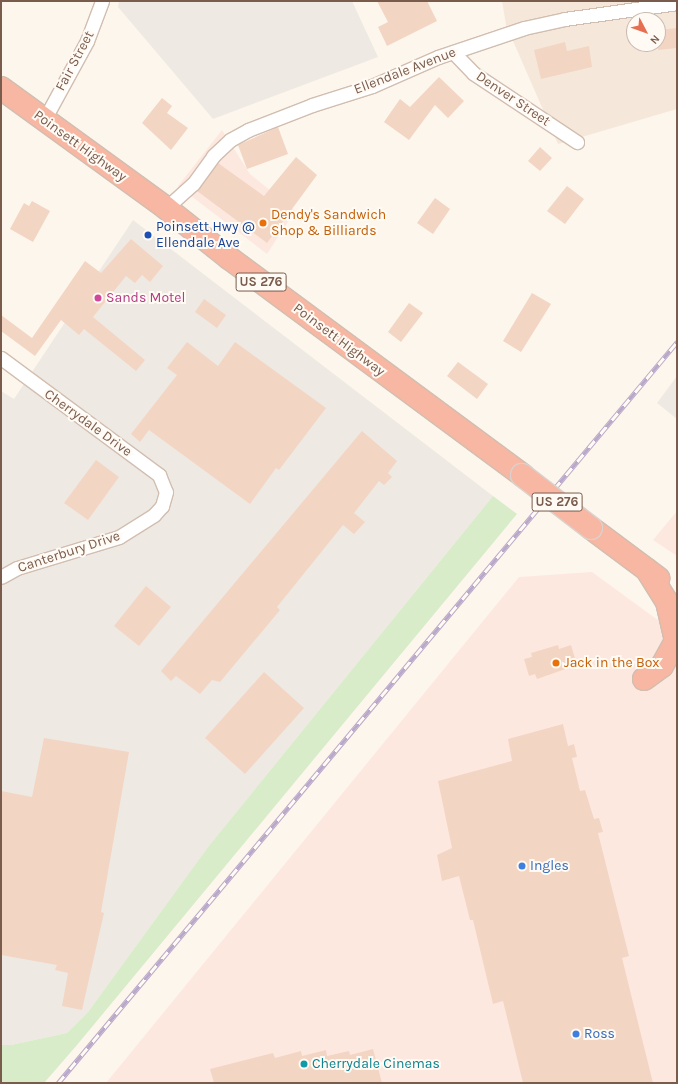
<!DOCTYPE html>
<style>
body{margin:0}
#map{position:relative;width:678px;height:1084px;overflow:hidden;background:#fdf6ec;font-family:Karla,sans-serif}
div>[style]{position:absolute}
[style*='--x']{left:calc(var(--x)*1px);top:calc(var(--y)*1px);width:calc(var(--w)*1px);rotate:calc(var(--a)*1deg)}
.residential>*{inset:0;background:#f5e8da}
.commercial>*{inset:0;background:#fde8e0}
.industrial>*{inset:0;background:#efe9e4}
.green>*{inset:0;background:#d8ecc9}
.building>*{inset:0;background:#f3d5c3}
.roads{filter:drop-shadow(1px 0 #d1beb0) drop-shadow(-1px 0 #d1beb0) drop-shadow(0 1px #d1beb0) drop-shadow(0 -1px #d1beb0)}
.street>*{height:13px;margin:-6.5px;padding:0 6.5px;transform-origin:6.5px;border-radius:6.5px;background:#fff}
.highway>*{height:22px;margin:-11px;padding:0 11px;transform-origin:11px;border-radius:11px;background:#f7b7a3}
.rail>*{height:4.5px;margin-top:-2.25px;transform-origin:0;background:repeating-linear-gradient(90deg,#fffaf3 0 9px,#b9a8c9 0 18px);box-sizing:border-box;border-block:1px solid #b9a8c9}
.bridges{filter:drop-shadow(1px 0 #dad1cd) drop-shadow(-1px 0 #dad1cd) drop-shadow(0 1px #dad1cd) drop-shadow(0 -1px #dad1cd)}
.highway-bridge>*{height:22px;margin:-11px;padding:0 11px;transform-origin:11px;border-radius:11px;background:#f7b7a3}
.dots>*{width:11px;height:11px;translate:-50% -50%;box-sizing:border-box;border:2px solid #fffaf3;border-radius:50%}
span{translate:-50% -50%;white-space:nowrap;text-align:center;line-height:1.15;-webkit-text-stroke:4px #fffaf3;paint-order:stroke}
.shield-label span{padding:1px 3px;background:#fffaf3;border:1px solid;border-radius:3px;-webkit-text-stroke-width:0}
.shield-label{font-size:13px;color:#7a5c4d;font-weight:700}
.street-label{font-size:14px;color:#7a5c4d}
.food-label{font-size:14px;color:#c56008}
.left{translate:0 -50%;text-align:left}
.transit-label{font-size:14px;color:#164399}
.hotel-label{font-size:14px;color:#b23c85}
.shop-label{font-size:14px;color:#366cbe}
.culture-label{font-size:14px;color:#0d838f}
.frame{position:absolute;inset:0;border:2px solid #7a5c4d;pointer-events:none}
.north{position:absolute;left:626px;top:12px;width:40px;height:40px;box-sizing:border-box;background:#fffaf3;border:1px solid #cabbb1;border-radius:50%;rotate:131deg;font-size:11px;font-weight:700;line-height:16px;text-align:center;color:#7a5c4d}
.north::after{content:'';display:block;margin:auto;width:14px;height:18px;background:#e76f51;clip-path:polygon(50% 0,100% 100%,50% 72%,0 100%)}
</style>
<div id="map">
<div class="residential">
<div style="clip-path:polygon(evenodd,502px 1px,677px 1px,677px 109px,558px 144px,506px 25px,502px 1px,634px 20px,658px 20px,658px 44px,634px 44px,634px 20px)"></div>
</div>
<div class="commercial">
<div style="clip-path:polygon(222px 130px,250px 174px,295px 211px,267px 254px,178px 186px)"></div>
<div style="clip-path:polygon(677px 511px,677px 556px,653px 540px)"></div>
<div style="clip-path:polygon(592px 572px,677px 634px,677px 1083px,106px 1083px,519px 577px)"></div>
</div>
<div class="industrial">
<div style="clip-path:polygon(119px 1px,352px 1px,378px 57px,213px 119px,118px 7px)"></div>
<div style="clip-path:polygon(133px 220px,493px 496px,208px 847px,88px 1012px,67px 1033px,11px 1045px,1px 1045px,1px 391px,14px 399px)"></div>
<div style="clip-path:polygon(677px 376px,677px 419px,657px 403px)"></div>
</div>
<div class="green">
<div style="clip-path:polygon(493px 496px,517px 514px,77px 1045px,44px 1083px,1px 1083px,1px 1045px,11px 1045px,67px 1033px,88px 1012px,208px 847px)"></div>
</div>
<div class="building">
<div style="clip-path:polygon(377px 1px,427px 1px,437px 21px,387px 46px,378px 27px,388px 22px)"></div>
<div style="clip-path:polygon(677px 28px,677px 48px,658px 50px,658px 30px)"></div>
<div style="clip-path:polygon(565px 42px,567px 51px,589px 46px,592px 67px,541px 79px,534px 50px)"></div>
<div style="clip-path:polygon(439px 77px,464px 101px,448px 118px,435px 105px,409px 140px,384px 122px,400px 99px,410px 107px)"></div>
<div style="clip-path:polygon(162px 98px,172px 106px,167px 113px,188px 128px,171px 150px,142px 123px)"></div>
<div style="clip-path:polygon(278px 127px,288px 154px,247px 169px,238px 145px)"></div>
<div style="clip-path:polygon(540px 147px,552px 158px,540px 171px,528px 161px)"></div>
<div style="clip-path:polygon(296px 157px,317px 175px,267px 243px,197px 191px,218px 163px,264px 196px)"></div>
<div style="clip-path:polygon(567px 186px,584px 199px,565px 224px,547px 211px)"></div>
<div style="clip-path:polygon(435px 198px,450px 209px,433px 234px,417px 223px)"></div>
<div style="clip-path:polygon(32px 201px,50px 211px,33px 242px,10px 229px,24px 203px,29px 206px)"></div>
<div style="clip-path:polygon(131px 239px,163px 266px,150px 282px,142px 275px,135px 283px,126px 276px,93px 317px,145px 360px,136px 371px,84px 329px,79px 335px,61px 320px,35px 356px,1px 331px,1px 315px,32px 338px,85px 261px,101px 273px)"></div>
<div style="clip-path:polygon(532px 293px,551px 304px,521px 352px,503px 341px)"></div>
<div style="clip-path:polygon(204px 299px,226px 315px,217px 328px,195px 312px)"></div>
<div style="clip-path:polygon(409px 303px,423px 313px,401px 342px,388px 332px)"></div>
<div style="clip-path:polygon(187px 342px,218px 366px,235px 342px,326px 408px,279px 470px,276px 468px,250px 504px,149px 430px,140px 442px,131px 434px,177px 375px,167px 368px)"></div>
<div style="clip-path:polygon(458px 362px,488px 384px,477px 399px,447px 376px)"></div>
<div style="clip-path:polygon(362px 431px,397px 461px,388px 473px,392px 477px,384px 485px,379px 481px,354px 513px,365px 522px,354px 534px,343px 525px,277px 607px,280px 610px,220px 682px,212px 680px,200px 694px,176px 676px,171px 681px,161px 671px)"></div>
<div style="clip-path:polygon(96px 460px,119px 477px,88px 520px,64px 503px)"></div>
<div style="clip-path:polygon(146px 586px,171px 607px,139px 646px,114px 626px)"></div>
<div style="clip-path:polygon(558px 645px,559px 649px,571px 645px,577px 665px,537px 679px,535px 674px,529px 676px,524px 659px,532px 657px,531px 653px)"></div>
<div style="clip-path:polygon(264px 672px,304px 708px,245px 774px,205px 738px)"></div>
<div style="clip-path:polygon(563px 724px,568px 746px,574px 744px,577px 757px,572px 758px,580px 791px,585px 790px,594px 819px,599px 818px,603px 832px,598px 833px,629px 956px,622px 958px,653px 1083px,523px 1083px,503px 1001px,493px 1004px,473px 920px,470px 920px,459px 876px,442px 881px,437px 855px,452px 848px,438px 781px,512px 761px,508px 739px)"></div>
<div style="clip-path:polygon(44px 738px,129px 752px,101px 912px,104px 913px,82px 1010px,62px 1006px,68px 973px,55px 970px,57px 965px,1px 955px,1px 791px,32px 797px)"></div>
<div style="clip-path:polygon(373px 1049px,382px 1083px,214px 1083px,210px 1069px,273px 1053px,275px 1058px,301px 1051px,302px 1056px,326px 1050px,327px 1056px,349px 1051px,350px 1055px)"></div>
</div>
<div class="roads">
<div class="street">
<div style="--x:453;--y:52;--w:29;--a:46"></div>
<div style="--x:473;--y:73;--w:125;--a:33.6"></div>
<div style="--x:44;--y:120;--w:90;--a:-61.4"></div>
<div style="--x:87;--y:41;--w:43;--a:-69.4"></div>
<div style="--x:166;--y:208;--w:36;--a:-42"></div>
<div style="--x:193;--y:184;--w:34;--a:-54"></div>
<div style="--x:213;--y:156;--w:23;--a:-43"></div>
<div style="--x:230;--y:140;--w:21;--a:-29"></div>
<div style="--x:248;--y:130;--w:69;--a:-21.3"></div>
<div style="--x:312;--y:105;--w:63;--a:-17.6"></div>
<div style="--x:372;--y:86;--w:72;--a:-23.7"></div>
<div style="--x:438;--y:57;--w:91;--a:-18.6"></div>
<div style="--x:524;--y:28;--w:42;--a:-12.4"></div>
<div style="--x:565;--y:19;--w:113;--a:-8.1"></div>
<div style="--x:1;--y:358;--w:197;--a:36.5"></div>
<div style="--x:159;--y:475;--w:18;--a:68"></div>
<div style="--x:166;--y:492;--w:15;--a:106"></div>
<div style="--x:162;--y:506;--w:12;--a:132"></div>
<div style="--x:154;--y:515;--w:41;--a:147.8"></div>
<div style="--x:119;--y:537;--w:107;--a:163.1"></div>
<div style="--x:17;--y:568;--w:18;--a:151"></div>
</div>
<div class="highway">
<div style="--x:1;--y:88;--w:204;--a:36"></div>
<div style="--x:166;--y:208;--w:80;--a:38.4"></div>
<div style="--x:229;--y:258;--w:365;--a:36.5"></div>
<div style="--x:591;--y:528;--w:84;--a:36.7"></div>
<div style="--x:644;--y:679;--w:22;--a:-36"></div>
<div style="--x:662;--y:666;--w:29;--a:-61"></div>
<div style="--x:676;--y:641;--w:40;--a:-103"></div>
<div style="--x:667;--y:602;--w:38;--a:-122"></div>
</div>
</div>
<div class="rail">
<div style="--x:58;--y:1083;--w:966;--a:-50.13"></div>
</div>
<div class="bridges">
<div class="highway-bridge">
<div style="--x:522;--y:475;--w:87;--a:37.5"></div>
</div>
</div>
<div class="dots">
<div style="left:263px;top:223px;background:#e8710a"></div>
<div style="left:148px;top:235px;background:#1a4fb4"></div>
<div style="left:98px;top:298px;background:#d1479c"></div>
<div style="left:556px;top:663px;background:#e8710a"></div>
<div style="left:522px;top:866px;background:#3f7fe0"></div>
<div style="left:576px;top:1034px;background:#3f7fe0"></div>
<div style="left:304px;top:1064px;background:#0f9aa8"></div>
</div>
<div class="shield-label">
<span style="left:261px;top:282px">US 276</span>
<span style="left:557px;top:502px">US 276</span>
</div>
<div class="street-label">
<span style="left:75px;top:61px;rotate:-62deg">Fair Street</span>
<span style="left:405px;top:71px;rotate:-21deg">Ellendale Avenue</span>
<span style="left:513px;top:99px;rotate:34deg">Denver Street</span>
<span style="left:80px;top:146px;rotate:36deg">Poinsett Highway</span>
<span style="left:339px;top:340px;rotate:37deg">Poinsett Highway</span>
<span style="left:88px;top:423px;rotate:36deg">Cherrydale Drive</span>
<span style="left:69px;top:552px;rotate:-18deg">Canterbury Drive</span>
</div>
<div class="food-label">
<span class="left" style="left:271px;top:223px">Dendy's Sandwich<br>Shop &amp; Billiards</span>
<span class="left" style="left:564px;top:663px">Jack in the Box</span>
</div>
<div class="transit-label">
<span class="left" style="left:156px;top:235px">Poinsett Hwy @<br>Ellendale Ave</span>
</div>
<div class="hotel-label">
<span class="left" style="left:106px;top:298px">Sands Motel</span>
</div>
<div class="shop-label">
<span class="left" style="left:530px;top:866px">Ingles</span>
<span class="left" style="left:584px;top:1034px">Ross</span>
</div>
<div class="culture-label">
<span class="left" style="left:312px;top:1064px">Cherrydale Cinemas</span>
</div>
<div class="frame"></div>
<div class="north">N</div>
</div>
